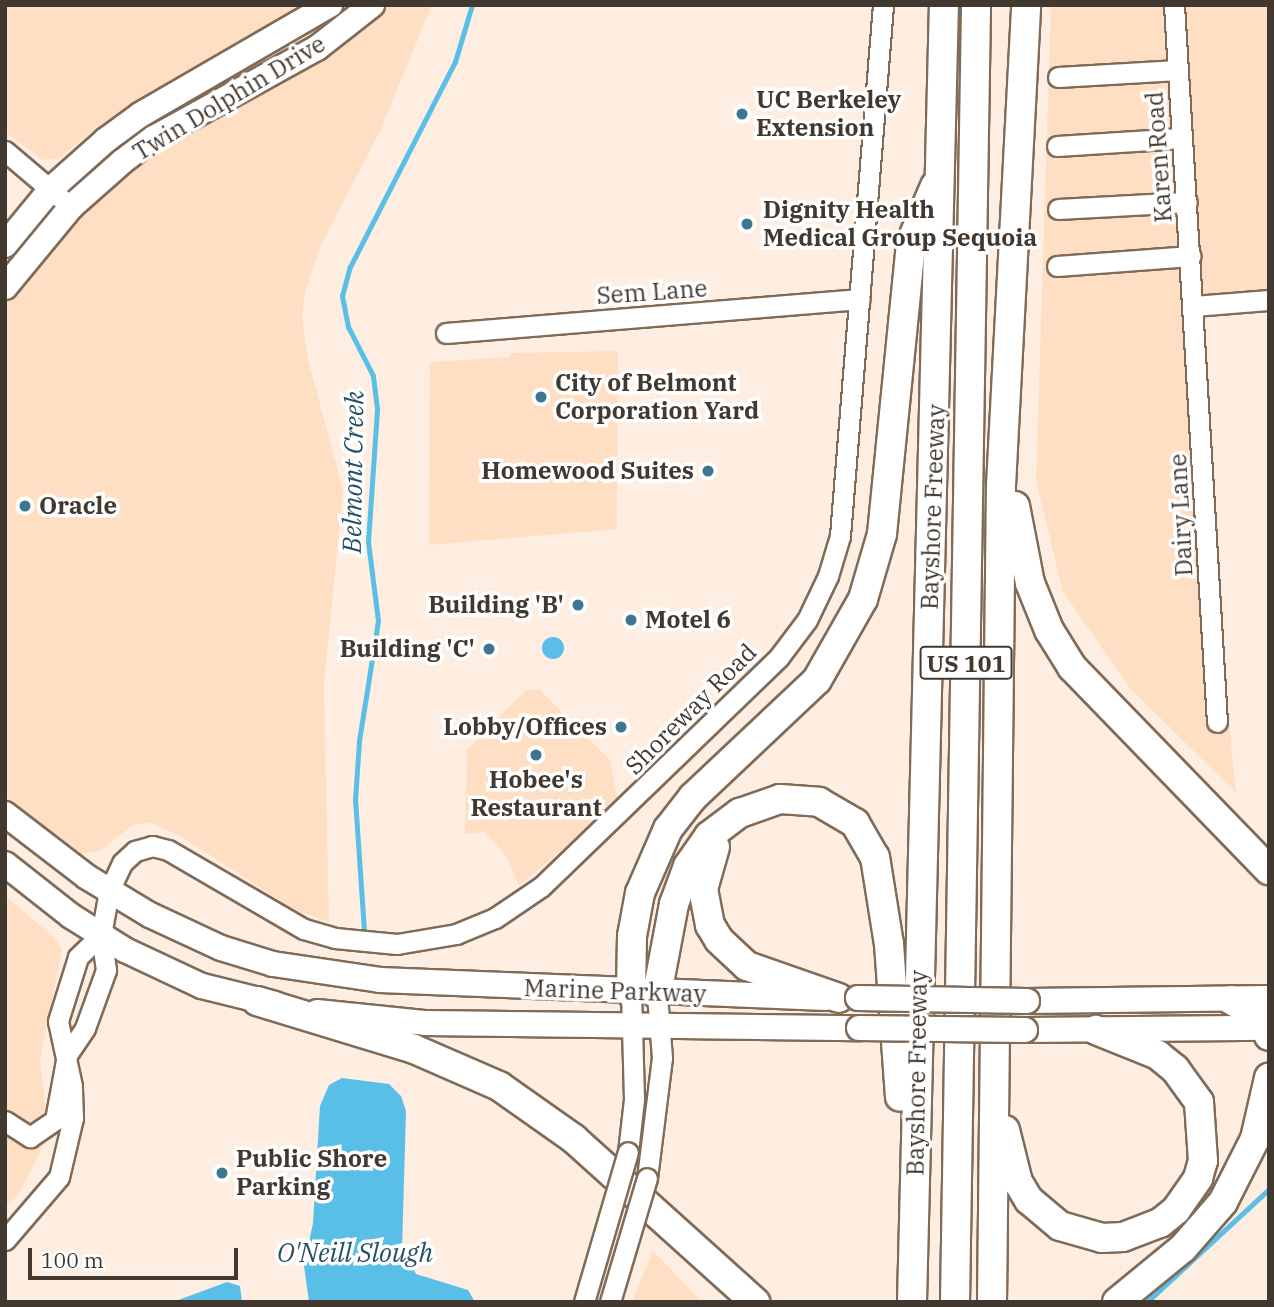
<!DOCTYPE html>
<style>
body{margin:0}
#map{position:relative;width:1274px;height:1307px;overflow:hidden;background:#fdeee1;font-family:"IBM Plex Serif",serif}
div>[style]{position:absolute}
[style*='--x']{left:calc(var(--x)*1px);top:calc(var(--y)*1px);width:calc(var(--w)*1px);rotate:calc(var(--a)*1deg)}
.built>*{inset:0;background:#fedfc4}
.water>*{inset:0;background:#59bfe7}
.round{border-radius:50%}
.stream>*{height:4.5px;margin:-2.25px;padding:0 2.25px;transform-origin:2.25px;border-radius:2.25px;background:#59bfe7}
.roads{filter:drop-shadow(2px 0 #806b58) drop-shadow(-2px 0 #806b58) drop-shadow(0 2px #806b58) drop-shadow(0 -2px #806b58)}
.minor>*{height:19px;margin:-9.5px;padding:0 9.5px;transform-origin:9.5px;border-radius:9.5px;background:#fff}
.major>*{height:24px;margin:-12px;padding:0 12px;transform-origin:12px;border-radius:12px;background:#fff}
.highway>*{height:28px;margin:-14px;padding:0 14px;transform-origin:14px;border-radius:14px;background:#fff}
.bridges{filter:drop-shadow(2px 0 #806b58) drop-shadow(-2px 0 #806b58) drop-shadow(0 2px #806b58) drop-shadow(0 -2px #806b58)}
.minor-bridge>*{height:19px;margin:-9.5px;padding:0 9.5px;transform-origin:9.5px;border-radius:9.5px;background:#fff}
.major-bridge>*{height:24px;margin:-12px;padding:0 12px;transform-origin:12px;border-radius:12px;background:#fff}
.dots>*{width:19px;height:19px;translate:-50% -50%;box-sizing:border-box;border:4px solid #fff;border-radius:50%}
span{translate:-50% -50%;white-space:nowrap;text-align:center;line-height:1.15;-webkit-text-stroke:7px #fff;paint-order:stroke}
.shield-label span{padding:2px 5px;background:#fff;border:2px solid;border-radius:5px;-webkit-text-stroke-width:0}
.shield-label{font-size:23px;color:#41382f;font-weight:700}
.street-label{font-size:24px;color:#41382f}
.poi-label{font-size:24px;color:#41382f;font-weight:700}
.left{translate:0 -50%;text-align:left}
.right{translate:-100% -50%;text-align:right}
.water-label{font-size:26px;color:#255162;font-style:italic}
.frame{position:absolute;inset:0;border:7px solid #41382f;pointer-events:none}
.scale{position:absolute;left:28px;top:1248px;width:210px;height:32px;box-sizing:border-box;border:4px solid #41382f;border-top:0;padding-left:9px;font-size:21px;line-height:24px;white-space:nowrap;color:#41382f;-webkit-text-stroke:5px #fff;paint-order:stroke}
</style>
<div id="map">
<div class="built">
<div style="clip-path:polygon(5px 5px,305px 5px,174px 88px,99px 126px,58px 159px,43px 160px,5px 132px)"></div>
<div style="clip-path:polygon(381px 5px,432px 5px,381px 129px,320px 247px,305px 292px,302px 318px,308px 360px,343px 489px,324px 686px,329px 922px,293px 909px,180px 836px,151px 823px,133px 825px,100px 851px,81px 854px,5px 797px,5px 298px,129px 164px)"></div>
<div style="clip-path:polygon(1051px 5px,1269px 5px,1269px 304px,1189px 313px,1236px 793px,1129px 687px,1063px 592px,1036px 481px)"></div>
<div style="clip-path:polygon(618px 351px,617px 529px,429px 545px,430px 362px,510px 357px,510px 353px)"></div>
<div style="clip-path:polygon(539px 689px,610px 760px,618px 801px,519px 886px,507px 857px,485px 832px,465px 834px,467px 750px,525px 691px)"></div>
<div style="clip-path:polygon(5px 896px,55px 938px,62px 950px,40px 1061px,49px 1134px,20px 1192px,5px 1206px)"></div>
<div style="clip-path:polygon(653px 1251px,702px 1302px,632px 1302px)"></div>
</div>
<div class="water">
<div class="round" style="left:542px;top:637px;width:22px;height:22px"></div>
<div style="clip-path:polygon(342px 1078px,389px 1084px,401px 1096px,406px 1111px,402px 1250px,416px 1274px,468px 1290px,475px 1302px,309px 1302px,304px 1266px,313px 1223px,320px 1106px,329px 1085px)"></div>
<div style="clip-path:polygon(227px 1282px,240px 1286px,242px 1302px,173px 1302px)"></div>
</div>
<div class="stream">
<div style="--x:364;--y:931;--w:131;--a:-93.9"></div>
<div style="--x:355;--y:800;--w:59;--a:-86.1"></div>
<div style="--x:359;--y:741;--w:121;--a:-81"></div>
<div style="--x:378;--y:621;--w:80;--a:-97.2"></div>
<div style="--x:368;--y:542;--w:133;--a:-86.1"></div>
<div style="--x:377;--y:409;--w:33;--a:-97"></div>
<div style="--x:373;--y:376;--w:55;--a:-117"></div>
<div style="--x:348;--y:327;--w:32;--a:-101"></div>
<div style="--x:342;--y:296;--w:30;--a:-75"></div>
<div style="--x:350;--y:267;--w:230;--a:-62.9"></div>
<div style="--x:455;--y:62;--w:59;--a:-73.4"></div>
<div style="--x:1147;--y:1302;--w:166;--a:-42.8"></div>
</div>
<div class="roads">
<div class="minor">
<div style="--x:1174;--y:5;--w:718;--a:86.57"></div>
<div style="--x:1058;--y:77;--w:120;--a:-3.3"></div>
<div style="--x:1057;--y:146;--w:125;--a:-3.7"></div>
<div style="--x:5;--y:151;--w:87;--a:40.3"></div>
<div style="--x:1058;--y:209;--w:129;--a:-3.1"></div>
<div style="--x:1057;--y:266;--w:134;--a:-4.3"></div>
<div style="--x:1194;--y:306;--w:75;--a:-4.6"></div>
<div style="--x:446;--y:333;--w:415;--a:-4.7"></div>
<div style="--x:5;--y:1121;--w:30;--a:33"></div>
<div style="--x:30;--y:1137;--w:30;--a:-34"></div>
<div style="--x:55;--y:1120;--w:66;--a:-79.5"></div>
<div style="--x:67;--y:1055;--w:32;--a:-56"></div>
<div style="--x:85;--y:1028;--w:62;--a:-70.1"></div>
<div style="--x:106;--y:970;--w:35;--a:-98"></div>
<div style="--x:101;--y:935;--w:45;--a:-79.7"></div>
<div style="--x:109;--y:891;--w:31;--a:-65"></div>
<div style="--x:122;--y:863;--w:18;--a:-43"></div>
<div style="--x:135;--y:851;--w:18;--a:-16"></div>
<div style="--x:152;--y:846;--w:16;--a:14"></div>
<div style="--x:168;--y:850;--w:157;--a:30.2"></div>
<div style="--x:304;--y:929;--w:32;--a:16"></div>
<div style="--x:335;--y:938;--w:62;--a:5.5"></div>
<div style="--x:397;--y:944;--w:60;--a:-9.6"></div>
<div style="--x:456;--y:934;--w:42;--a:-22.3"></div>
<div style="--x:495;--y:918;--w:55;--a:-34"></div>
<div style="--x:541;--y:887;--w:331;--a:-44"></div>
<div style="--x:779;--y:657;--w:46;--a:-52.9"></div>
<div style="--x:807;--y:620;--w:49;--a:-64.5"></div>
<div style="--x:828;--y:576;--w:42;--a:-73.3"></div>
<div style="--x:840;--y:536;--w:533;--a:-85.37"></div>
<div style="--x:628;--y:1152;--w:53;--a:-83.5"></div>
<div style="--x:634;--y:1099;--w:106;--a:-91.6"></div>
<div style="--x:647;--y:1178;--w:121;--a:-82.9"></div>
<div style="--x:662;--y:1058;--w:64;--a:-94.5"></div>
<div style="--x:5;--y:1240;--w:83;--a:-49.4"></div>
<div style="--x:59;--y:1177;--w:61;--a:-76.7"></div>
<div style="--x:73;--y:1118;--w:32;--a:-92"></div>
<div style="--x:72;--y:1086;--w:66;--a:-102.2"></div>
<div style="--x:58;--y:1021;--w:67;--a:-72.6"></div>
<div style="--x:78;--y:957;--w:32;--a:-44"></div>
</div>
<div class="major">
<div style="--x:5;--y:245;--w:72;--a:-50.6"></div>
<div style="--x:51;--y:189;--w:74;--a:-41.7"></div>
<div style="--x:106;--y:140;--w:42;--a:-36.3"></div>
<div style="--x:140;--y:115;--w:220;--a:-30.1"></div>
<div style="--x:5;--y:287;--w:104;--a:-50.5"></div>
<div style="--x:71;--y:207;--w:69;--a:-41.5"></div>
<div style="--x:123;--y:161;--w:39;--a:-37"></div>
<div style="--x:154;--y:138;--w:186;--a:-28.9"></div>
<div style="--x:317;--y:48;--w:70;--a:-38"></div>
<div style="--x:5;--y:814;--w:103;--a:37.5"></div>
<div style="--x:87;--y:877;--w:74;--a:31.1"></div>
<div style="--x:150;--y:915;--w:78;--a:24.9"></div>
<div style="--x:221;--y:948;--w:54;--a:17.1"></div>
<div style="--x:273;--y:964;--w:108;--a:8.5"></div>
<div style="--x:380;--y:980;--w:446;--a:2.3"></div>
<div style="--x:5;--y:864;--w:84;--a:38.2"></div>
<div style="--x:71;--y:916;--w:64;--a:32.2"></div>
<div style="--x:125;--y:950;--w:85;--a:25.1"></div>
<div style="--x:202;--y:986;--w:75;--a:13.9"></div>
<div style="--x:1027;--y:1001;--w:242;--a:-0.7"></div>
<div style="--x:317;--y:1012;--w:110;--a:5.8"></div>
<div style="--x:426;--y:1023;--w:433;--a:0.7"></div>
<div style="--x:1025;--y:1030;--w:244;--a:-0.5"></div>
</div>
<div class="highway">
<div style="--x:1015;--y:506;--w:78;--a:79"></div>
<div style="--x:1030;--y:583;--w:51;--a:68"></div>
<div style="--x:1049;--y:630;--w:44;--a:58.1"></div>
<div style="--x:1072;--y:667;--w:283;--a:45.9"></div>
<div style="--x:715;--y:847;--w:44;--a:105.9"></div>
<div style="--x:703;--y:889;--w:37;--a:79"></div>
<div style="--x:710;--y:925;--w:17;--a:59"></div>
<div style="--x:719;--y:940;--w:38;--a:43"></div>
<div style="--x:747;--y:966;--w:97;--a:19.2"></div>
<div style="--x:631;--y:993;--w:57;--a:-89"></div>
<div style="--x:632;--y:936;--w:44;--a:-79.5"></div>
<div style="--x:640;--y:893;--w:70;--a:-66.4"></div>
<div style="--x:668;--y:829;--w:41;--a:-52"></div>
<div style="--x:693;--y:797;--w:170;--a:-43.3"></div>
<div style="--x:817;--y:680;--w:93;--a:-60.4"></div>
<div style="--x:863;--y:599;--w:68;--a:-73.7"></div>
<div style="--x:882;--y:534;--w:293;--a:-84.3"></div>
<div style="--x:911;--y:242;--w:61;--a:-66.8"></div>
<div style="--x:657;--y:994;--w:92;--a:-79.3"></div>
<div style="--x:674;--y:904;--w:40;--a:-69.8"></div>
<div style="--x:688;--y:866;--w:37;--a:-55"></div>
<div style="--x:709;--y:836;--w:39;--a:-37"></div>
<div style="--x:740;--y:813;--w:42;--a:-19.3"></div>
<div style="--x:780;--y:799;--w:39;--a:4"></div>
<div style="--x:819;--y:802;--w:42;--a:30.3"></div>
<div style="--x:855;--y:823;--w:39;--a:60"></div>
<div style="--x:875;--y:857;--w:88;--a:80.9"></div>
<div style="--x:889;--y:944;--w:153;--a:85.9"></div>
<div style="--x:1231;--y:1000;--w:36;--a:30"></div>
<div style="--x:1262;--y:1018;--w:19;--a:69"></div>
<div style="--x:257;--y:1001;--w:164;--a:17"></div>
<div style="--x:414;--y:1049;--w:93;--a:23.5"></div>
<div style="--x:499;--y:1086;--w:92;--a:35.2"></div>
<div style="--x:574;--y:1139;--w:244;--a:42"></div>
<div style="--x:1005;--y:1130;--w:54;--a:76"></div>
<div style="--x:1018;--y:1182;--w:21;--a:59"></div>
<div style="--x:1029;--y:1200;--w:40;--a:40"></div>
<div style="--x:1060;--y:1226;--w:44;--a:15.9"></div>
<div style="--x:1102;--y:1238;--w:21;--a:-3"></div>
<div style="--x:1123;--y:1237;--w:40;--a:-21"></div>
<div style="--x:1160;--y:1223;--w:21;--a:-39"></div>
<div style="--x:1176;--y:1210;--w:39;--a:-55"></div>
<div style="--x:1198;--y:1178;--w:18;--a:-74"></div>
<div style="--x:1203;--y:1161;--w:59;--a:-93.9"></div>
<div style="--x:1199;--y:1102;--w:41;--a:-126"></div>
<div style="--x:1175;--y:1069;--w:22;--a:-141"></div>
<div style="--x:1158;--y:1055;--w:67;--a:-158"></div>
<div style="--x:912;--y:1302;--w:1297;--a:-88.59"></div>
<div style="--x:955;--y:1302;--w:1297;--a:-89.07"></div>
<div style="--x:992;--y:1302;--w:816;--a:-89.37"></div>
<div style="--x:1001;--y:486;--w:482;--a:-87"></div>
<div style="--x:1117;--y:1302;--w:85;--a:-39.3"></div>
<div style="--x:1183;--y:1248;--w:61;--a:-49"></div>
<div style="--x:1223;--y:1202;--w:71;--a:-63.1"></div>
<div style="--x:1255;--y:1139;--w:63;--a:-77.1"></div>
</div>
</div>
<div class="bridges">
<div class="minor-bridge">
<div style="--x:584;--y:1302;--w:156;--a:-73.7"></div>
<div style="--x:610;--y:1302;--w:129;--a:-73.4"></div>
</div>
<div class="major-bridge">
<div style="--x:858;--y:998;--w:169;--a:1"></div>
<div style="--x:859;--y:1028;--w:166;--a:0.7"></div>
</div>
</div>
<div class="dots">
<div style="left:742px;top:114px;background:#3c778f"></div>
<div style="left:747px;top:224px;background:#3c778f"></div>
<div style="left:541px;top:397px;background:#3c778f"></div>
<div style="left:708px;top:471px;background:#3c778f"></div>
<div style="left:25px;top:506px;background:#3c778f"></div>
<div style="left:578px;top:605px;background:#3c778f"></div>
<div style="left:631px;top:620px;background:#3c778f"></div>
<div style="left:489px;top:649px;background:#3c778f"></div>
<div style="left:621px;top:727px;background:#3c778f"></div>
<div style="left:536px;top:755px;background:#3c778f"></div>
<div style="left:222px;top:1173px;background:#3c778f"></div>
</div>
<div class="shield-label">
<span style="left:966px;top:663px">US 101</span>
</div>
<div class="street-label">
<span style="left:229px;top:98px;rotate:-31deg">Twin Dolphin Drive</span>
<span style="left:1159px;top:157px;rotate:-94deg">Karen Road</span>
<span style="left:652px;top:292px;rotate:-4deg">Sem Lane</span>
<span style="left:933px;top:507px;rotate:-88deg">Bayshore Freeway</span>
<span style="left:1181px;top:515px;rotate:-93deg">Dairy Lane</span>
<span style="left:691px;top:709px;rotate:-45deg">Shoreway Road</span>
<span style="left:615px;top:991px;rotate:2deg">Marine Parkway</span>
<span style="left:917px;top:1073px;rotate:-89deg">Bayshore Freeway</span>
</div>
<div class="poi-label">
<span class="left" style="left:756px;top:114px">UC Berkeley<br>Extension</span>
<span class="left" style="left:763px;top:224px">Dignity Health<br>Medical Group Sequoia</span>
<span class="left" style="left:555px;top:397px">City of Belmont<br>Corporation Yard</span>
<span class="right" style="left:694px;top:471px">Homewood Suites</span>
<span class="left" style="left:39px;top:506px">Oracle</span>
<span class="right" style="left:564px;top:605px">Building 'B'</span>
<span class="left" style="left:645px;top:620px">Motel 6</span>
<span class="right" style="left:475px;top:649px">Building 'C'</span>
<span class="right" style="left:607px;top:727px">Lobby/Offices</span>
<span style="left:536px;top:794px">Hobee's<br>Restaurant</span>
<span class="left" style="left:236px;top:1173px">Public Shore<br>Parking</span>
</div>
<div class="water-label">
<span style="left:353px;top:472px;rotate:-89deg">Belmont Creek</span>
<span style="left:355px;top:1253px">O'Neill Slough</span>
</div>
<div class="frame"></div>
<div class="scale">100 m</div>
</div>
